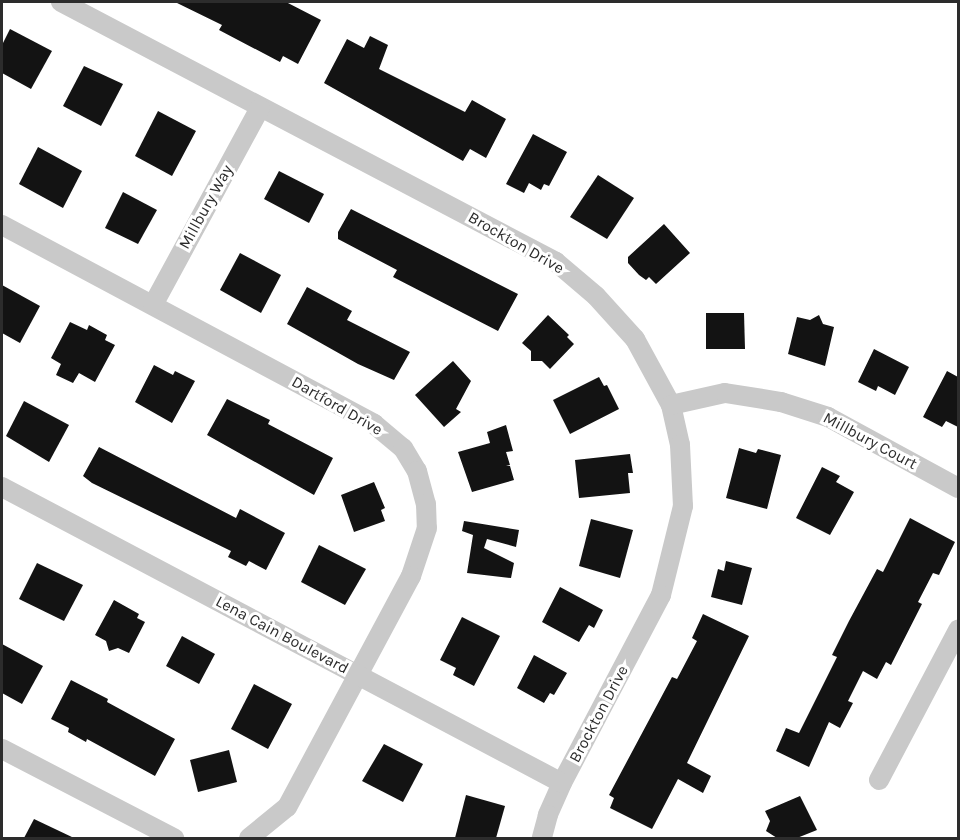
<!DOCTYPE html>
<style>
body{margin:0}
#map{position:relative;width:960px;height:840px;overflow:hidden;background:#fff;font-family:Karla,sans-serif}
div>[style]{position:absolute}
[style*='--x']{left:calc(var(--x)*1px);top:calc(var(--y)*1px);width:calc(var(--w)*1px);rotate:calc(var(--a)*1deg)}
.building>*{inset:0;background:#131313}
.minor>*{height:20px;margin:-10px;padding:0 10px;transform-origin:10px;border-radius:10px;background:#c9c9c9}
span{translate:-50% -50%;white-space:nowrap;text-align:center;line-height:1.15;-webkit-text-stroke:6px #fff;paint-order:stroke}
.street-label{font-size:16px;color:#2c2c2c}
.frame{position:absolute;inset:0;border:3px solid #2c2c2c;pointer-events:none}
</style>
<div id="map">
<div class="building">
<div style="clip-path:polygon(175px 2px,286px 2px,321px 20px,298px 64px,283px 56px,280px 62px,219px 30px,222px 25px)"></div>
<div style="clip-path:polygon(10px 29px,52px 51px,31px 89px,2px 73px,2px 45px)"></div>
<div style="clip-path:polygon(370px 36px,388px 45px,379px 69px,465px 112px,472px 100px,506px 119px,486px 158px,470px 149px,463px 161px,324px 83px,347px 39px,364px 48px)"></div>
<div style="clip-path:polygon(84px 66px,123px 84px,101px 126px,63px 106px)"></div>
<div style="clip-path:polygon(158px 111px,196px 131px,172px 176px,135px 156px)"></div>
<div style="clip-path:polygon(533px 134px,567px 152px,549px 186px,544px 184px,541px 190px,529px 183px,524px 193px,506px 184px)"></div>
<div style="clip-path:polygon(38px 147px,82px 171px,63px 208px,19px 184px)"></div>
<div style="clip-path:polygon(279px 171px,324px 194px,309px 223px,264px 199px)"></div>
<div style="clip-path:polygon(598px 175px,634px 198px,607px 239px,570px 217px)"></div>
<div style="clip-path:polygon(123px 192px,157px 210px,138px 244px,105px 228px)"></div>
<div style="clip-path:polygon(351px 209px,518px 294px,498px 331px,393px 277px,397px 270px,338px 239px,338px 232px)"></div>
<div style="clip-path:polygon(664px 224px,690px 253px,656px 284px,649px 277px,646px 280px,639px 275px,628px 263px,628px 257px)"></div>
<div style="clip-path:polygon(240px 253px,281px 275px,261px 313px,220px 290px)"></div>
<div style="clip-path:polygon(2px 285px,40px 306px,20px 343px,2px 333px)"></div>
<div style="clip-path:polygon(307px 287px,352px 311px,347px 320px,410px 352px,394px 380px,358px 364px,287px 324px)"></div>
<div style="clip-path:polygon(706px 313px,744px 313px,745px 349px,706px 349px)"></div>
<div style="clip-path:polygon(548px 315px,569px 335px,567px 337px,574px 344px,550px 369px,542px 361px,531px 361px,531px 351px,522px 343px)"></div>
<div style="clip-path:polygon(819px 315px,823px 324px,834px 327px,825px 366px,788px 354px,797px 317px,810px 320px)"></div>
<div style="clip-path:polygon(70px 322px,87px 330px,89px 325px,107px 335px,105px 340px,115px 345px,95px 382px,79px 373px,73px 383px,56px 375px,61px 364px,51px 358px)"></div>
<div style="clip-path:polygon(874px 349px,909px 367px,895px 395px,878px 386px,876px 391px,858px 382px)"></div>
<div style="clip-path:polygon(453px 361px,471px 381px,456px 409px,461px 412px,444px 427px,415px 395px)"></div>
<div style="clip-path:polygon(154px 365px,173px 375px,175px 371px,195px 381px,172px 423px,135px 402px)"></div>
<div style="clip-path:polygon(947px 371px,958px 377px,958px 427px,946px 421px,942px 427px,923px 417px)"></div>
<div style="clip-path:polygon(599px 377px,604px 386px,607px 385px,619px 409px,570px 434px,553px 400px)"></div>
<div style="clip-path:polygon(227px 399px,270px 420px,268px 424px,333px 458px,314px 495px,207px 435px)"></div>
<div style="clip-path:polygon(24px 401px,69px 425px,49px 462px,6px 436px)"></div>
<div style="clip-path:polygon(506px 425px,513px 451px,506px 452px,510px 465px,506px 466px,510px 466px,514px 480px,472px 492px,458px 452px,490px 443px,487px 432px)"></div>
<div style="clip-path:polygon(99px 447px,236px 518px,240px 509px,285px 533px,266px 570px,249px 561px,246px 566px,228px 557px,231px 551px,92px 483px,83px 476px)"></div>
<div style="clip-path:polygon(739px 448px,756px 453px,758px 449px,781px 455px,767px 509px,726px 498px)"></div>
<div style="clip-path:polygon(630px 454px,633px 473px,628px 473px,630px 493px,579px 498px,575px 460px)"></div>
<div style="clip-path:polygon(822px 467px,840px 476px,836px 482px,854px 492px,830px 535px,796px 518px)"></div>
<div style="clip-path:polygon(374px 482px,385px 508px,381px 510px,385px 521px,354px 532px,341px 495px)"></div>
<div style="clip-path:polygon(910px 518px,955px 542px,939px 575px,933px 573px,918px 602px,922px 604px,891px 665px,886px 662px,877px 679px,863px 671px,848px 701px,853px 703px,840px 728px,829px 722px,809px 767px,776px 751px,786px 728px,799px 733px,837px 657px,832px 655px,849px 621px,877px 569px,883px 572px)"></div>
<div style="clip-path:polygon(591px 519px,633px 530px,620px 578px,579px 566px)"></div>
<div style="clip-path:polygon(464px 521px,519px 530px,516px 547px,487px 539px,484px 548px,514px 563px,511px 578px,467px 573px,473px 535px,462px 531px)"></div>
<div style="clip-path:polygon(319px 545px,366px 569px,345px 605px,301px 582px)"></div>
<div style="clip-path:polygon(726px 561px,752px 568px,742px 605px,711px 597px,718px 569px,724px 571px)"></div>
<div style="clip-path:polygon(37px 563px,83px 585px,64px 621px,19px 599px)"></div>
<div style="clip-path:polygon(560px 587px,603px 610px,594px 628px,589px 625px,579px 642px,542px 622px)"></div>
<div style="clip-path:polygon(114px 600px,139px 614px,137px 618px,145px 622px,129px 653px,118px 648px,109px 651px,106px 641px,95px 635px)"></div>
<div style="clip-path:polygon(703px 614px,749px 636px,687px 763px,711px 776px,703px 793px,678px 779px,652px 829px,610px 808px,614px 798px,609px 795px,672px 677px,677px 679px,697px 641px,692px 638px)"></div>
<div style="clip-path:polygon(462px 617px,500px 636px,474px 686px,453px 675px,456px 668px,440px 660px)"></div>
<div style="clip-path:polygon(182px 636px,215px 654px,199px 684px,166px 666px)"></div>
<div style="clip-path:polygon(2px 644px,43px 666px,22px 704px,2px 693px)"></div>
<div style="clip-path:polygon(534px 655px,567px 673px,554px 695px,550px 693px,544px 703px,517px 688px)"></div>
<div style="clip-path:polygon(71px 680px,108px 699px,107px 702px,175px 739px,155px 776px,87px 739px,86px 742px,68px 732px,69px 728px,51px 719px)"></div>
<div style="clip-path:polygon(254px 684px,292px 704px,268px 749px,231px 729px)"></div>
<div style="clip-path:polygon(384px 744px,423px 764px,403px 802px,362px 781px)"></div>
<div style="clip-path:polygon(229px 750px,237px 782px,198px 792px,190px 760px)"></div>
<div style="clip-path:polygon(466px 795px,505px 806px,496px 838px,455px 838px)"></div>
<div style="clip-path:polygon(800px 796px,817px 830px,797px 838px,777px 838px,766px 831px,770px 821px,765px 811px)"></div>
<div style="clip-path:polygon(34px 819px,74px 838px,24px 838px)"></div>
</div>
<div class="minor">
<div style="--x:61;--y:2;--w:559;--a:27.71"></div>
<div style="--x:556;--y:262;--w:52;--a:40.4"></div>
<div style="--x:596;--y:296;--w:58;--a:47.8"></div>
<div style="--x:635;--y:339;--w:75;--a:61.4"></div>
<div style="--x:671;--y:405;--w:41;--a:77.3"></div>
<div style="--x:680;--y:445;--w:61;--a:87.2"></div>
<div style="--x:683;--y:506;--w:92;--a:103.9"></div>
<div style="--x:661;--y:595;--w:212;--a:117.8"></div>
<div style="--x:562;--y:783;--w:35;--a:114"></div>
<div style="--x:548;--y:815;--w:24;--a:105"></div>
<div style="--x:2;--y:225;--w:422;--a:28.1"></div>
<div style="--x:374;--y:424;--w:38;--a:40"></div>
<div style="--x:403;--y:448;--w:27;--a:59"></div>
<div style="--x:417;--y:471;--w:34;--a:75"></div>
<div style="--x:426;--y:504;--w:24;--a:88"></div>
<div style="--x:427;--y:528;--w:51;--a:108.4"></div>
<div style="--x:411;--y:576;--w:262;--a:118.2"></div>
<div style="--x:287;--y:807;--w:49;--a:140.8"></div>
<div style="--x:153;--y:305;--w:224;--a:-61.5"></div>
<div style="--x:671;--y:405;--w:55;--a:-12.5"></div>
<div style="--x:725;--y:393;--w:57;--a:9.1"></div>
<div style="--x:781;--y:402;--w:49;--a:17.7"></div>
<div style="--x:828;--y:417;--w:148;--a:28.6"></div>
<div style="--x:2;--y:487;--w:633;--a:27.86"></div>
<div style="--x:2;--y:749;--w:194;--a:27.4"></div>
<div style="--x:879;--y:780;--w:170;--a:-62.2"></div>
</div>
<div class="street-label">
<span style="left:206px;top:207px;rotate:-61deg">Millbury Way</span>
<span style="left:516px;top:243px;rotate:30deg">Brockton Drive</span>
<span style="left:337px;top:406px;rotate:30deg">Dartford Drive</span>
<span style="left:870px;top:441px;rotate:28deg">Millbury Court</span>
<span style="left:282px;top:635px;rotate:28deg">Lena Cain Boulevard</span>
<span style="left:599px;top:714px;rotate:-62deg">Brockton Drive</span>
</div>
<div class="frame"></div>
</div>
